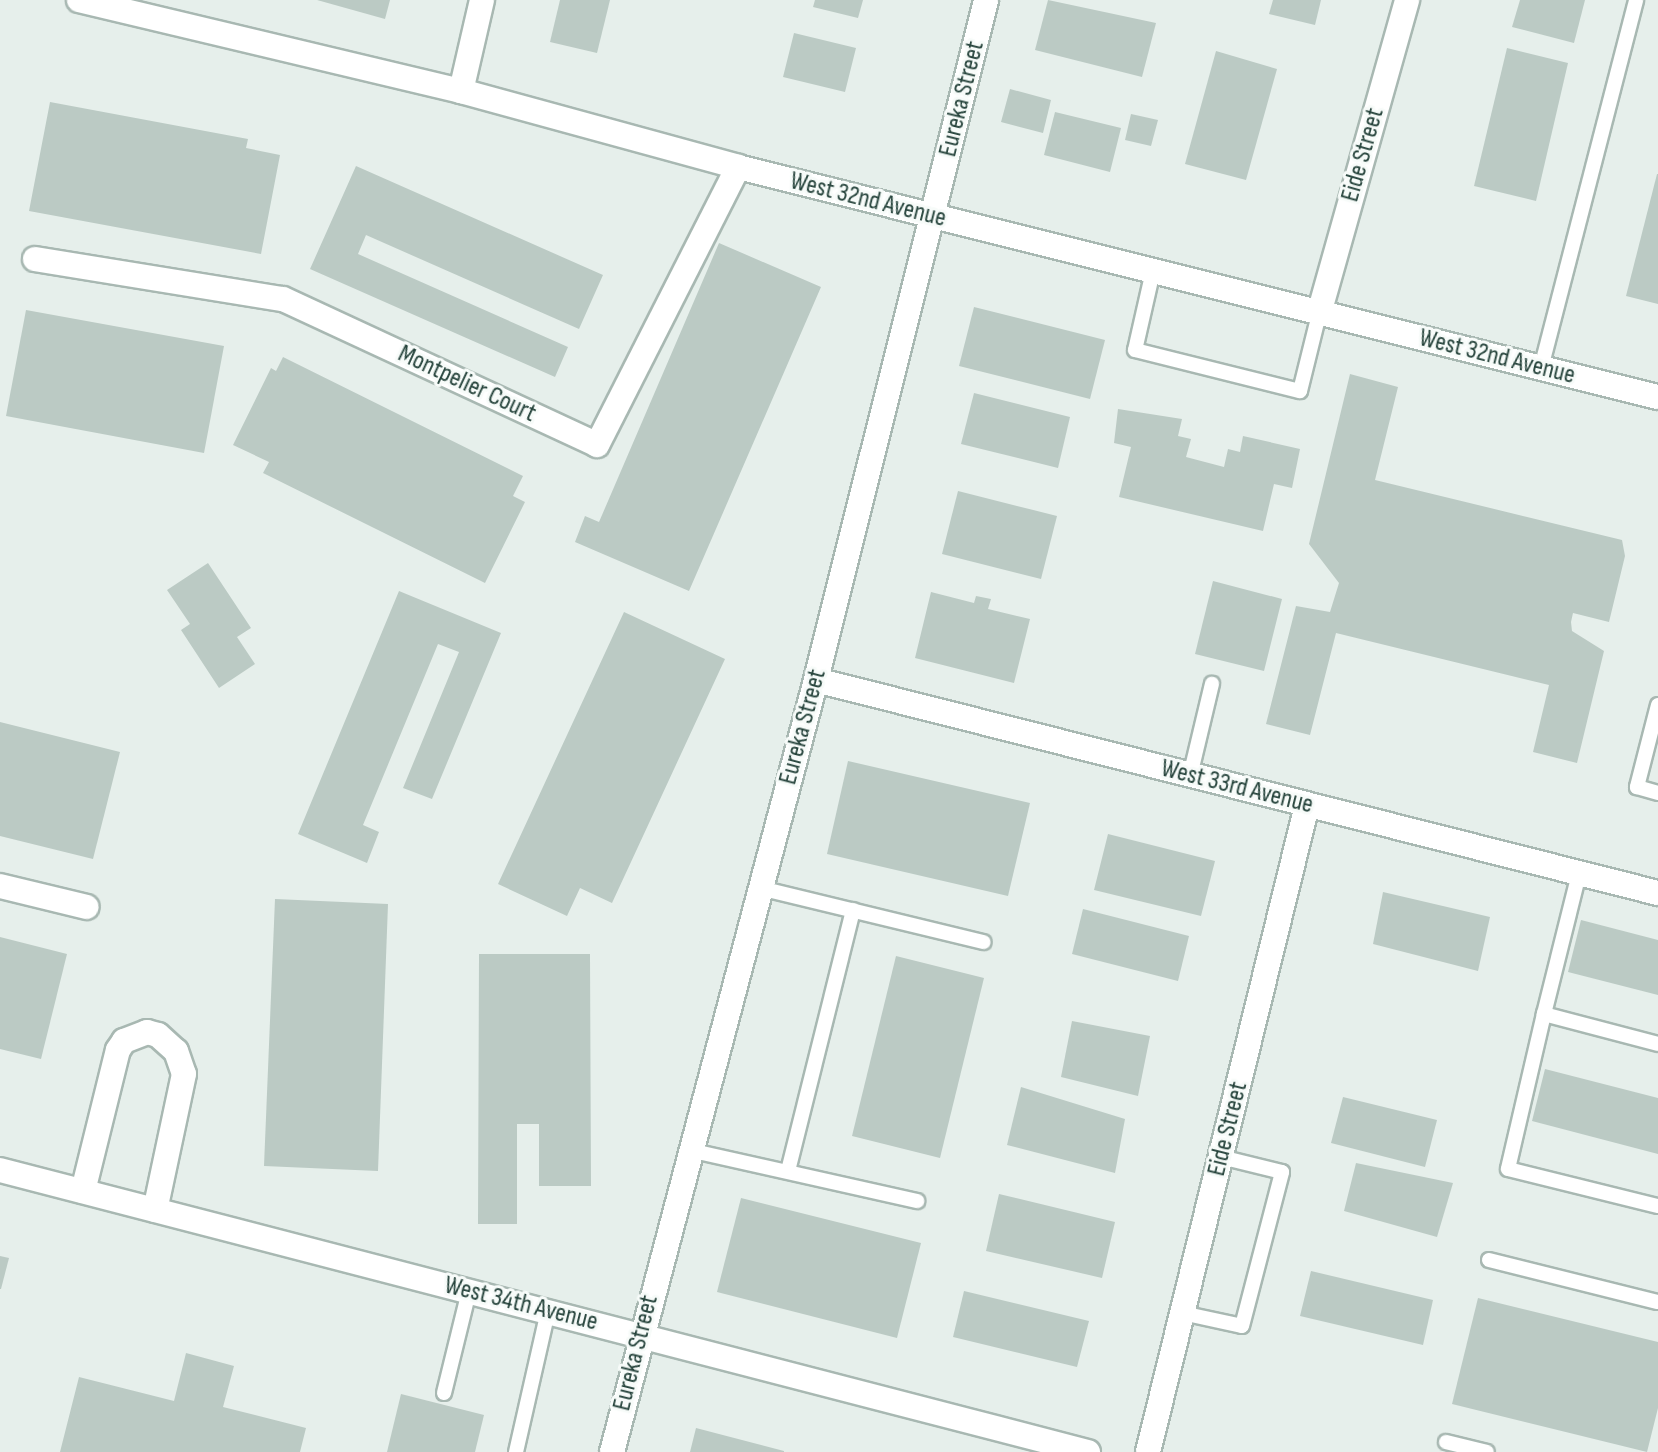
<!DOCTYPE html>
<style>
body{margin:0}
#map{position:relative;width:1658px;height:1452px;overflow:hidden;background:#e6efeb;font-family:"Sofia Sans Condensed",sans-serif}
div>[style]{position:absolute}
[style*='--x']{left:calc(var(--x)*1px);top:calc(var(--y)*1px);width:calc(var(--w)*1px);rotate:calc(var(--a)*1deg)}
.building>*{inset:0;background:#bbcac4}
.roads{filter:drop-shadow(2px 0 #a8b8b2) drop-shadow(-2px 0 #a8b8b2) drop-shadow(0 2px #a8b8b2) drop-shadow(0 -2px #a8b8b2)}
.lane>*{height:14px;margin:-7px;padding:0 7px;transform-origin:7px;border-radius:7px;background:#fff}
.street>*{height:24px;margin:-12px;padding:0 12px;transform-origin:12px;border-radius:12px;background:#fff}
span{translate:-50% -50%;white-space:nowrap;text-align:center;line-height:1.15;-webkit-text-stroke:6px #f7fbf9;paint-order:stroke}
.street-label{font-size:26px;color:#24423a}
</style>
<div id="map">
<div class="building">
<div style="clip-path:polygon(317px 0,390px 0,385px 19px)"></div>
<div style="clip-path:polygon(560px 0,610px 0,597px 53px,550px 42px)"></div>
<div style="clip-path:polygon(815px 0,863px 0,858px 18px,813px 7px)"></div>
<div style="clip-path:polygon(1048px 0,1156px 23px,1142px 77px,1035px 50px)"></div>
<div style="clip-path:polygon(1273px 0,1321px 0,1315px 25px,1269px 14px)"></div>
<div style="clip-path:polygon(1520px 0,1585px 0,1574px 43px,1512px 27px)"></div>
<div style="clip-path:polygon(794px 33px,856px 48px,845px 92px,783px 77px)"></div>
<div style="clip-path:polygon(1507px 48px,1568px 63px,1536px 201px,1474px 186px)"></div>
<div style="clip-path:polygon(1216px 51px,1277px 69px,1246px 180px,1185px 164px)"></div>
<div style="clip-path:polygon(1010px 89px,1051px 100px,1043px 133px,1001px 122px)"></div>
<div style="clip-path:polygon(50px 102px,248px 139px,246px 148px,280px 155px,261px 254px,29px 211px)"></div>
<div style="clip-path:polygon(1055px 112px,1121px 128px,1110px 172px,1044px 155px)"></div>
<div style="clip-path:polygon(1131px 114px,1158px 120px,1151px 146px,1125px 140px)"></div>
<div style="clip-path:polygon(356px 166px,603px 275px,579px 329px,366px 235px,358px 254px,568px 347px,555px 377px,310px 269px)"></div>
<div style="clip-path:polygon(1657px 174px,1658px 174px,1658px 304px,1626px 296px)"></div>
<div style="clip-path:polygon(719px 243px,821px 287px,689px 591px,575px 542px,585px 516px,599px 522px)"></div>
<div style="clip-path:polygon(974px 307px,1105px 340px,1090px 399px,959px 366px)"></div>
<div style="clip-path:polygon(26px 310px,224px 346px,204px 453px,6px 416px)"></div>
<div style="clip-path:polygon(283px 357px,523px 476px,513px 496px,525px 502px,485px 583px,263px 473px,269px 462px,233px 445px,271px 368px,276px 371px)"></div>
<div style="clip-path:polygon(1350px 374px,1398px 387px,1375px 480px,1622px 540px,1625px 556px,1609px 622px,1573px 613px,1571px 622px,1572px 631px,1604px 651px,1577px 763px,1533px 752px,1549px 685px,1336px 633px,1310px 735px,1266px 724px,1296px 606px,1330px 612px,1339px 583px,1309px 544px)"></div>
<div style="clip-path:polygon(974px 393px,1070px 417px,1058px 468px,961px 444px)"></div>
<div style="clip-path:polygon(1118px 409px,1182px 419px,1178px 436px,1191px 439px,1186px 457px,1224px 467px,1228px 449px,1240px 452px,1243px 436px,1300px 449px,1292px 488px,1274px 484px,1263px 531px,1119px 497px,1131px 447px,1114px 443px)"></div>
<div style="clip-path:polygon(958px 491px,1057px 516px,1041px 579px,942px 554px)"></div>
<div style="clip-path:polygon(208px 563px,251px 628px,237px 637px,255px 664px,219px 688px,181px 630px,190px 624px,167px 590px)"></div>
<div style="clip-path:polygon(1213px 581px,1282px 599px,1264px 671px,1195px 654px)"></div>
<div style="clip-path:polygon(399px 591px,501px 633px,432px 799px,403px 788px,459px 652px,438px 644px,363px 825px,379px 832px,367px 863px,298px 834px)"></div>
<div style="clip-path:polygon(931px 592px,974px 603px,976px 596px,991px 599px,988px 609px,1030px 619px,1014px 683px,915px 658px)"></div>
<div style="clip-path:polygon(624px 612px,725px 659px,612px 903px,580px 888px,567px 916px,498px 884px)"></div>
<div style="clip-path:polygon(0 722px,120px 752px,93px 859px,0 836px)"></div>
<div style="clip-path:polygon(848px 761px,1030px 803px,1008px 896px,827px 854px)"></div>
<div style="clip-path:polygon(1108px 834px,1215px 861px,1201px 916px,1094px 890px)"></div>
<div style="clip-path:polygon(1383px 892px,1490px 917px,1478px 971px,1373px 944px)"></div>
<div style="clip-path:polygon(275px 899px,388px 904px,378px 1171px,264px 1166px)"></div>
<div style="clip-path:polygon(1083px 909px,1189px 936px,1178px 981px,1072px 954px)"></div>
<div style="clip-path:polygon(1581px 920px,1658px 940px,1658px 995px,1568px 972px)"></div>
<div style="clip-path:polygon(0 937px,67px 954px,41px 1059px,0 1049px)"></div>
<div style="clip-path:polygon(479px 954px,590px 954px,591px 1186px,539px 1186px,539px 1124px,517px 1124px,517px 1224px,478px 1224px)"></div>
<div style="clip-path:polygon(896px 956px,984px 978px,940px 1158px,852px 1136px)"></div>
<div style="clip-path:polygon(1072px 1021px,1150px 1036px,1138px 1096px,1061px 1077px)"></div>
<div style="clip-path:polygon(1545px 1069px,1658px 1098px,1658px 1154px,1532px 1121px)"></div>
<div style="clip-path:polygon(1021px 1087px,1125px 1119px,1115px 1173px,1007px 1145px)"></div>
<div style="clip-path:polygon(1343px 1097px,1437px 1120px,1425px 1167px,1331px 1143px)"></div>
<div style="clip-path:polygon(1356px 1163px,1453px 1183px,1437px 1237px,1344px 1211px)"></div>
<div style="clip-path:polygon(999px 1194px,1115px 1222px,1102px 1278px,986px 1251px)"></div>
<div style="clip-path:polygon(741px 1198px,921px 1243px,897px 1338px,717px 1292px)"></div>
<div style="clip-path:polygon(0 1256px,9px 1258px,1px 1289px,0 1289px)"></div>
<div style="clip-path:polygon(1311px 1271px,1433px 1300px,1423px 1345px,1300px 1316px)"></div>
<div style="clip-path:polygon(964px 1291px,1089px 1321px,1077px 1367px,953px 1337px)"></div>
<div style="clip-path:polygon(1478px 1298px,1658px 1342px,1658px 1408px,1647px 1452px,1452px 1404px)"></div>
<div style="clip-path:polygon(186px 1353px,234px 1366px,223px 1407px,306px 1428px,300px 1452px,60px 1452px,79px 1377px,174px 1401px)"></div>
<div style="clip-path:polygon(401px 1394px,484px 1415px,475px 1452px,387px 1452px)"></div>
<div style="clip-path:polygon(696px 1428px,784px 1451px,784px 1452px,690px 1452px)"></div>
</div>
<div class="roads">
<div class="lane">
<div style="--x:1153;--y:271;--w:81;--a:102.8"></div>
<div style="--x:1135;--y:350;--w:170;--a:14"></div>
<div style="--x:1300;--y:391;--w:83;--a:-76.1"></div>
<div style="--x:1541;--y:368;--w:380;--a:-75.5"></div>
<div style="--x:1658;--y:705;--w:85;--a:104.4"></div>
<div style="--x:1637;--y:787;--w:22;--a:16"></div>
<div style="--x:1190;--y:776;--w:95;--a:-76.6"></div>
<div style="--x:760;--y:888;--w:230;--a:13.6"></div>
<div style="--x:1544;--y:1014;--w:144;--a:-76"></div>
<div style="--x:1658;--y:1044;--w:118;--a:-165.3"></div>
<div style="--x:1544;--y:1014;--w:159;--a:103.1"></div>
<div style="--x:1508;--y:1169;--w:154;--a:13.9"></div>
<div style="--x:689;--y:1150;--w:234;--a:12.6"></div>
<div style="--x:788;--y:1171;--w:269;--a:-76"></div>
<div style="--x:1489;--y:1260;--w:174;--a:14"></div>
<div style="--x:1182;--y:1313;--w:61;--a:12.2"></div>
<div style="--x:1242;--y:1326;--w:159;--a:-75.4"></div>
<div style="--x:1282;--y:1172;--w:63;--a:-166.2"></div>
<div style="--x:444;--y:1393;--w:105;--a:-76.2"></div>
<div style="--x:1446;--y:1442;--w:42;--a:13.7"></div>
<div style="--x:516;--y:1452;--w:145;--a:-77.2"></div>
</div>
<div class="street">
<div style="--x:79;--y:0;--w:393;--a:13.4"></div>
<div style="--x:461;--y:91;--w:287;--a:15.3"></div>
<div style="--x:738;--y:167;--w:948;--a:14.04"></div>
<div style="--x:461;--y:91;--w:93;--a:-77"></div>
<div style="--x:35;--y:259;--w:251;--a:9.2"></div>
<div style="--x:283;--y:299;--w:346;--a:24.9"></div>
<div style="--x:597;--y:445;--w:312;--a:-63.1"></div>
<div style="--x:1320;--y:310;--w:322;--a:-74.3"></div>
<div style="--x:816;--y:680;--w:869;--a:14.2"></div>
<div style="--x:0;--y:886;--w:89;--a:13.6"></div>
<div style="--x:0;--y:1170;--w:1124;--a:14.53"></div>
<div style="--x:83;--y:1191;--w:145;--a:-76.1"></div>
<div style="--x:118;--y:1050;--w:11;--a:-56"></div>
<div style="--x:124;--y:1041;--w:25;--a:-21"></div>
<div style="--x:147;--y:1032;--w:11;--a:15"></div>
<div style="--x:158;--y:1035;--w:24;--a:42"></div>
<div style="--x:176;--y:1051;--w:24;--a:71"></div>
<div style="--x:184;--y:1074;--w:139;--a:102"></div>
<div style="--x:612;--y:1452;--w:798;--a:-75.2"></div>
<div style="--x:816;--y:680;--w:701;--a:-75.96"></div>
<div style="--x:1148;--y:1452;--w:666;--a:-76.19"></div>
</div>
</div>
<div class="street-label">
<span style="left:962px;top:99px;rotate:-76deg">Eureka Street</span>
<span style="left:1363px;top:155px;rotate:-74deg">Eide Street</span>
<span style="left:868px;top:200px;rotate:14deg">West 32nd Avenue</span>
<span style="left:1497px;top:357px;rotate:14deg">West 32nd Avenue</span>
<span style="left:467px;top:384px;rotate:25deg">Montpelier Court</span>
<span style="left:803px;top:727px;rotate:-75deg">Eureka Street</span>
<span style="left:1237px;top:787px;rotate:14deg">West 33rd Avenue</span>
<span style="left:1228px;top:1129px;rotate:-76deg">Eide Street</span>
<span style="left:521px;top:1304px;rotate:14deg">West 34th Avenue</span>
<span style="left:636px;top:1353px;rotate:-76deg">Eureka Street</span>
</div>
</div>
